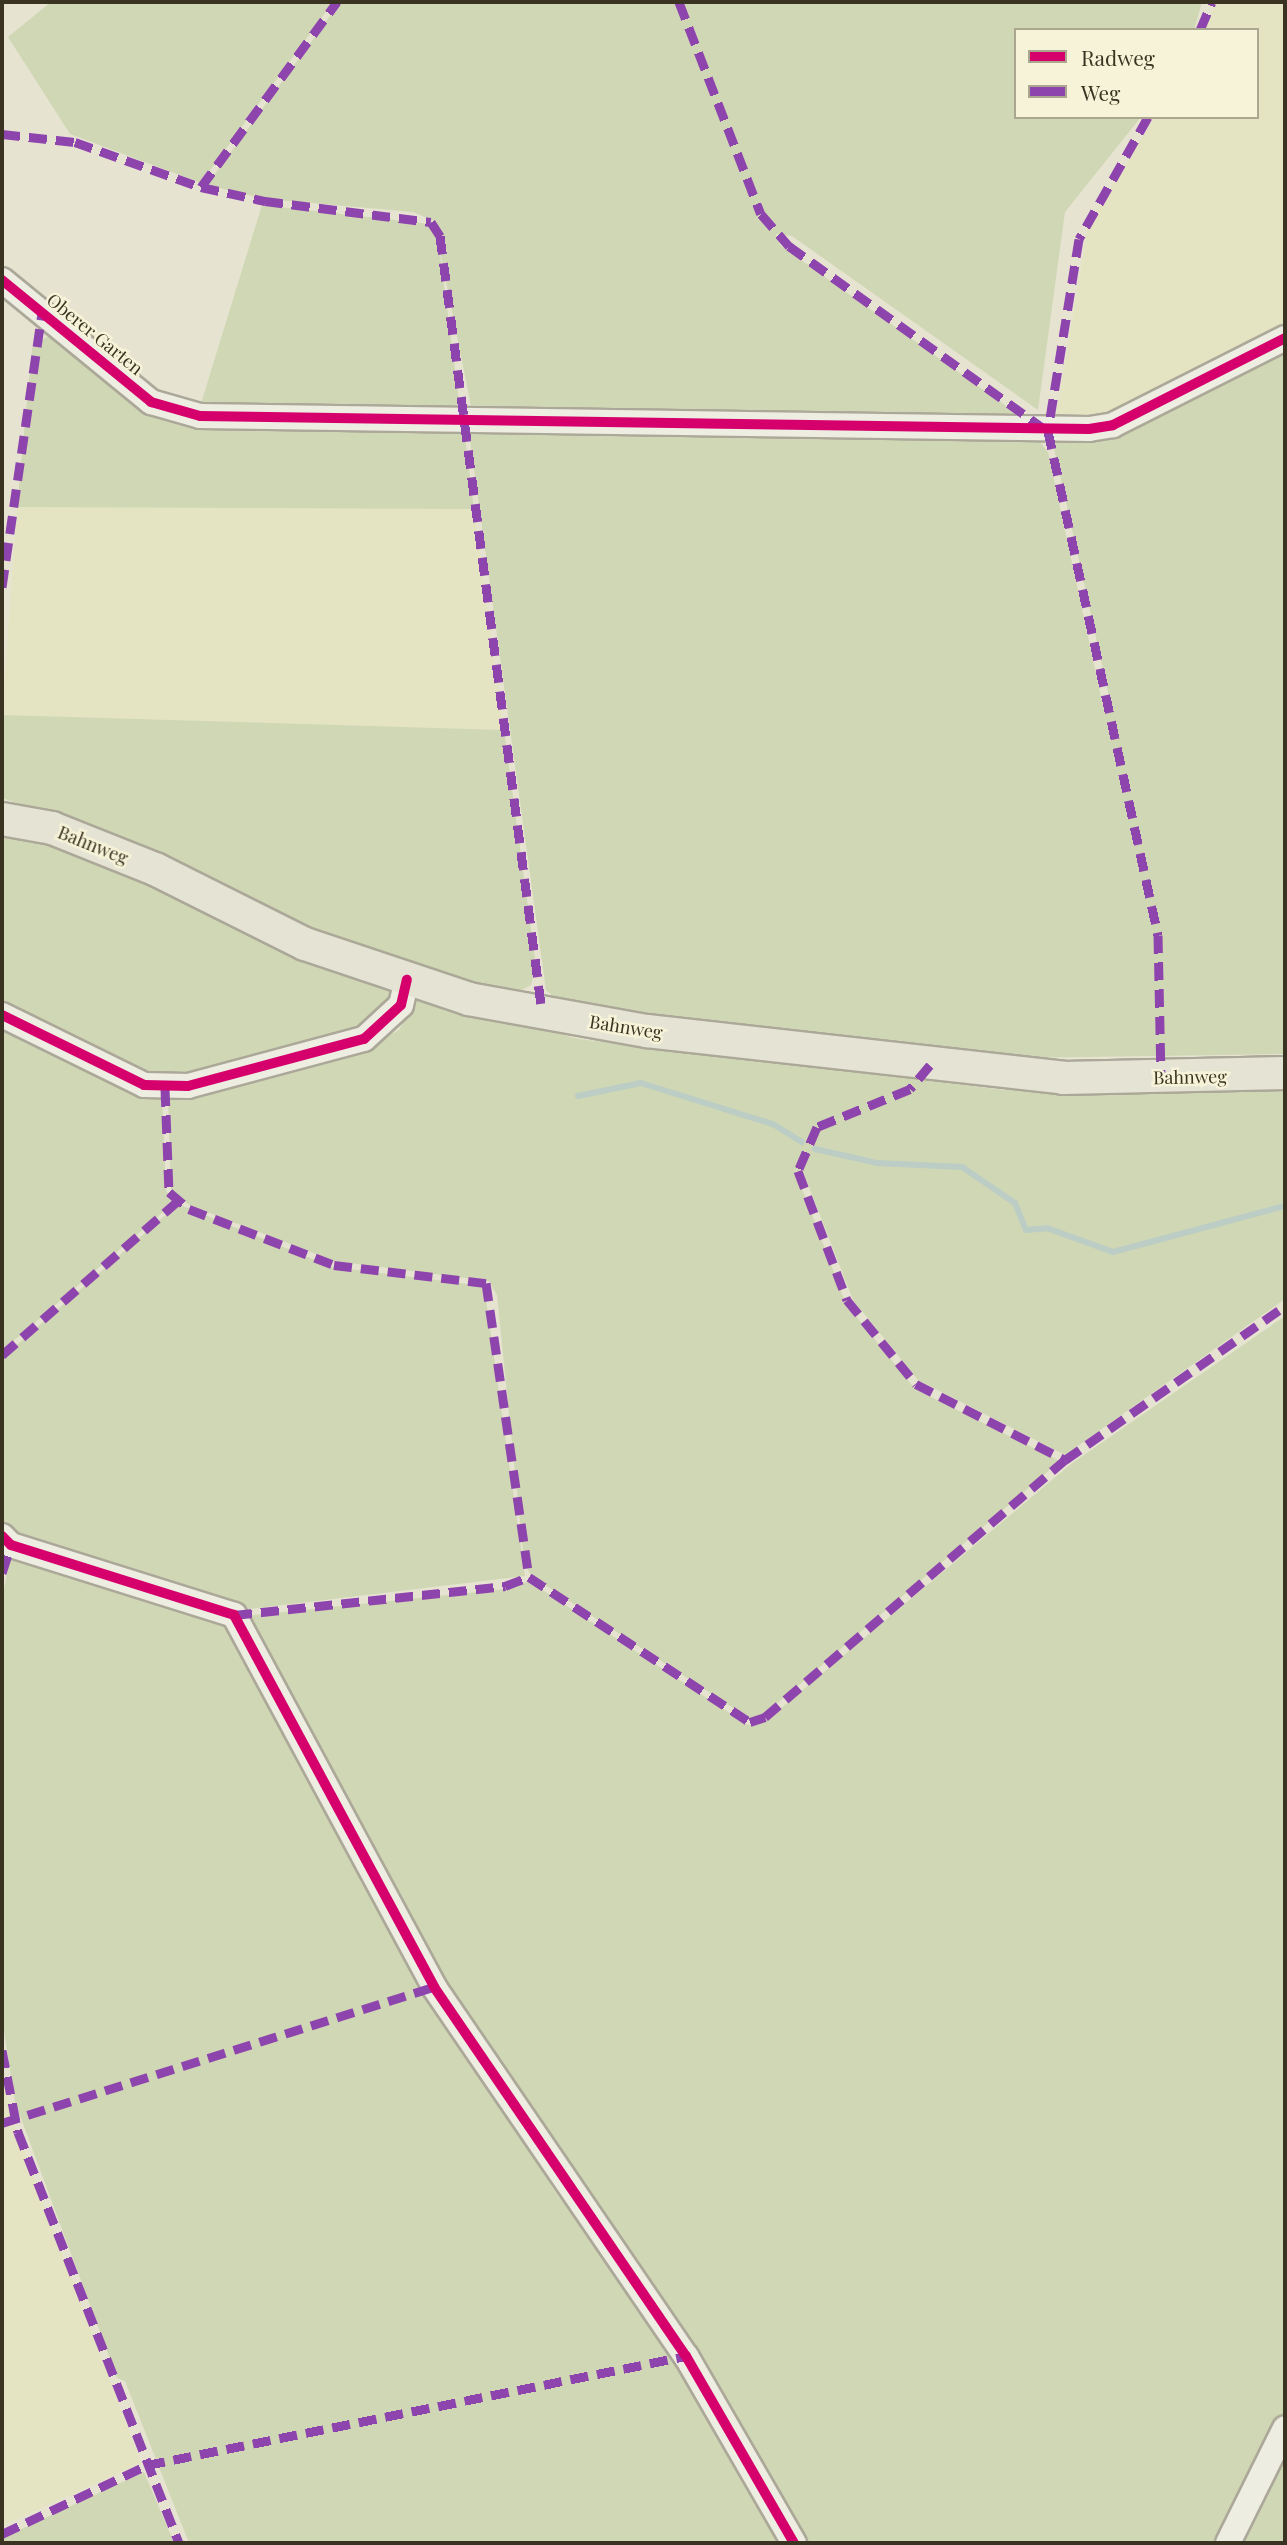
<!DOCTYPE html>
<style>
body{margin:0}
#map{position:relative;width:1287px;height:2545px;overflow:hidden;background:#e6e4d1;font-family:"Playfair Display",serif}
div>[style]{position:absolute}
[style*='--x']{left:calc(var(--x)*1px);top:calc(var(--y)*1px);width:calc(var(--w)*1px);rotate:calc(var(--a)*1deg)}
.farmland>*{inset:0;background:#e4e4c2}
.green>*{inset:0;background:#d0d7b4}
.stream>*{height:6px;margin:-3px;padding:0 3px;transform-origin:3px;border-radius:3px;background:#bbcdc5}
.roads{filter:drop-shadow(2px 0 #aca899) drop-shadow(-2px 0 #aca899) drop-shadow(0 2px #aca899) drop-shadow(0 -2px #aca899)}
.minor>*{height:24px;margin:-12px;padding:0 12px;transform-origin:12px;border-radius:12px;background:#eeede2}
.major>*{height:32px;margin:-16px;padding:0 16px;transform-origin:16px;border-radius:16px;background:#e5e4d4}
.quiet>*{height:9px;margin-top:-4.5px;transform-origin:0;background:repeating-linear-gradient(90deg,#8e44ad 0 18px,transparent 0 27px)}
.cycleway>*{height:10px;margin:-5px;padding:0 5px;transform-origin:5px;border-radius:5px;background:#d6006c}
span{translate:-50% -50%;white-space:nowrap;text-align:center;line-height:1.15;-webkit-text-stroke:5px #f6f3d8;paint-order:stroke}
.street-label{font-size:18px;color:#3b3321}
.frame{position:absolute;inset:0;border:4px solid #3b3321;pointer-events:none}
.legend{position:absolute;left:1014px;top:28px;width:245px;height:91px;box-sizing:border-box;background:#f6f3d8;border:2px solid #aba68f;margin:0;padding:9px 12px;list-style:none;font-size:21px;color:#3b3321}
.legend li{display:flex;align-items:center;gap:14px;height:35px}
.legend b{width:35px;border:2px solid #aba68f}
</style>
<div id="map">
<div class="farmland">
<div style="clip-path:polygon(1216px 2px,1285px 2px,1285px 331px,1119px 417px,1056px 417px,1088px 225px,1155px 117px,1257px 117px,1257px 30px,1204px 30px)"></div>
<div style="clip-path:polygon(17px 507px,474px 509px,504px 730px,2px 715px)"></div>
<div style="clip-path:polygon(2px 2064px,12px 2117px,2px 2120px)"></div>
<div style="clip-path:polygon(14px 2124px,141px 2463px,2px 2526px,2px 2128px)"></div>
</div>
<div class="green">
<div style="clip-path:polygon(51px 2px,333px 2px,201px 183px,70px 134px,8px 37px)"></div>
<div style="clip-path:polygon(340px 2px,1202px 2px,1194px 30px,1016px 30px,1016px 117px,1141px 117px,1065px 212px,1038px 410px,792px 236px,776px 234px,780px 245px,1030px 423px,472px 411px,434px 221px,413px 212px,266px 199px,207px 185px)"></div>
<div style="clip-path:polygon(262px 205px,430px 224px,438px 238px,459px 401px,454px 413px,199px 410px)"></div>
<div style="clip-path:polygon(49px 335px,65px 339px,154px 409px,463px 422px,474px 509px,17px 507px,32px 348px)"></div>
<div style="clip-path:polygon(1285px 342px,1285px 1054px,1012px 1058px,887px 1048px,561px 1003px,546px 990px,468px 425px,1036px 437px,1048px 452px,1103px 706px,1109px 696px,1052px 439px)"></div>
<div style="clip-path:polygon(2px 715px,504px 730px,536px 966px,531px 985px,508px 997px,385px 959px,225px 888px,155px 849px,2px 798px)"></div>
<div style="clip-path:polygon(2px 830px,65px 844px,395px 987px,396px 1004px,367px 1030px,198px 1080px,145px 1077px,2px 1007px)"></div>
<div style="clip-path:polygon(418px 997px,579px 1039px,1005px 1090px,1233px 1091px,1285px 1084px,1285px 1299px,1065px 1455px,918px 1380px,853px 1300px,804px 1174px,795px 1170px,846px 1304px,915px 1389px,1060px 1461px,765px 1714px,750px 1719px,531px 1576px,524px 1561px,497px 1295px,489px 1281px,334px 1261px,189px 1205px,171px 1190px,168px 1095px,375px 1043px,399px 1030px)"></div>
<div style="clip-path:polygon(2px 1022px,162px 1096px,166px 1191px,176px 1201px,2px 1351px)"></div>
<div style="clip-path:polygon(178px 1204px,332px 1267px,484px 1286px,525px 1576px,242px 1610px,2px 1529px,2px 1358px)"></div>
<div style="clip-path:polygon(1285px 1316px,1285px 2414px,1219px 2543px,189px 2543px,125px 2381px,117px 2378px,15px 2102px,2px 2018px,2px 1600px,10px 1557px,227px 1622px,430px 1985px,563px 2205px,245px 1616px,506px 1589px,529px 1581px,748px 1725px,767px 1720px,1071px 1464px)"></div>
<div style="clip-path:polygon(1285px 2448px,1285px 2543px,1238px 2543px)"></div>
<div style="clip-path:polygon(144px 2472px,174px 2543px,2px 2543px,2px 2538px)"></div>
</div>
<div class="stream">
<div style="--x:578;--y:1096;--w:64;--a:-11.7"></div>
<div style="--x:641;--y:1083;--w:138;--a:17.3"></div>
<div style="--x:773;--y:1124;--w:34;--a:32"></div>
<div style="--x:815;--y:1149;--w:64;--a:12.7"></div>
<div style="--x:877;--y:1163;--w:85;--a:2.7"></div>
<div style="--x:962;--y:1167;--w:64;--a:34.2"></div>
<div style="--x:1015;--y:1203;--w:29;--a:68"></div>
<div style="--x:1026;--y:1230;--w:21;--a:-5"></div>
<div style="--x:1047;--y:1228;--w:70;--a:20"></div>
<div style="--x:1113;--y:1252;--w:178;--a:-15"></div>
</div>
<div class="roads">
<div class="minor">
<div style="--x:2;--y:280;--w:193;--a:39.3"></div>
<div style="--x:151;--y:402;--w:51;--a:15.9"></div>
<div style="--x:200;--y:416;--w:889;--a:0.84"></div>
<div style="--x:1089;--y:429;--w:24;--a:-9"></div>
<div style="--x:1113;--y:425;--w:193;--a:-26.8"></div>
<div style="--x:2;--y:1015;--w:158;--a:26.2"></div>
<div style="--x:144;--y:1085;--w:44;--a:1.3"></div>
<div style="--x:188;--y:1086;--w:182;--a:-15"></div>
<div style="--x:364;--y:1039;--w:50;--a:-42.6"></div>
<div style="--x:401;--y:1005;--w:26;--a:-77"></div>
<div style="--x:2;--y:1536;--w:13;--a:45"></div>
<div style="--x:11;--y:1545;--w:234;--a:17.4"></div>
<div style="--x:234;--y:1615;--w:422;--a:61.7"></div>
<div style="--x:434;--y:1987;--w:447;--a:55.7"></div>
<div style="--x:686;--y:2356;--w:216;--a:60"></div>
<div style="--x:1228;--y:2543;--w:128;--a:-63.6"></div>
</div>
<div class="major">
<div style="--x:2;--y:819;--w:51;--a:10.2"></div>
<div style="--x:52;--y:828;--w:113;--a:21.8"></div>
<div style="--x:157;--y:870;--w:165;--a:26.6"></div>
<div style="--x:305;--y:944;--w:173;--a:18.5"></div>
<div style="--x:469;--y:999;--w:181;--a:10.2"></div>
<div style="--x:647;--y:1031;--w:419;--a:6.4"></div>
<div style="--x:1063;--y:1078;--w:222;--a:-1.3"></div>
</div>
</div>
<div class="quiet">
<div style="--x:679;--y:2;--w:227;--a:68.9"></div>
<div style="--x:761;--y:214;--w:43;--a:48.8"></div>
<div style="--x:789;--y:246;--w:311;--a:35.6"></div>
<div style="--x:1200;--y:30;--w:30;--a:-67"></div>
<div style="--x:1148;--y:117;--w:140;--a:119.5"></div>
<div style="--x:1079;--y:239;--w:194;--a:99.2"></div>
<div style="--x:1048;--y:431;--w:516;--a:77.69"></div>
<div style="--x:1158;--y:935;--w:142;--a:88.8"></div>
<div style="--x:2;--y:134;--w:73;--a:6.3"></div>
<div style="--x:75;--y:142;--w:134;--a:19.7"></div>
<div style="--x:201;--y:187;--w:66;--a:12.3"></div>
<div style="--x:265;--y:201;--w:167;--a:7.2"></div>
<div style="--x:431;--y:222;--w:17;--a:57"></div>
<div style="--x:440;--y:236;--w:783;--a:82.51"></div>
<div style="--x:201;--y:187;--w:230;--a:-53.7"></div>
<div style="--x:2;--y:587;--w:277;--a:-81.7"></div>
<div style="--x:930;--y:1065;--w:31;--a:130"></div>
<div style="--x:910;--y:1089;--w:100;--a:157.8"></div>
<div style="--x:817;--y:1127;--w:48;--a:113.4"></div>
<div style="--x:798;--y:1171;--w:138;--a:69.2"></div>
<div style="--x:847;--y:1300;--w:109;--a:50.6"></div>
<div style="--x:916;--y:1384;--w:167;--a:27"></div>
<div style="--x:165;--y:1088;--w:104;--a:87.8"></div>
<div style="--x:169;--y:1192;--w:26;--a:40"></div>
<div style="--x:189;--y:1209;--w:155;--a:21.1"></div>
<div style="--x:334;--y:1265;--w:153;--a:6.8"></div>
<div style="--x:486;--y:1283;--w:297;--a:81.7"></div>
<div style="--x:529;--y:1577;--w:264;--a:33.3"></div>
<div style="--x:750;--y:1722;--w:16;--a:-18"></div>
<div style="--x:765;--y:1717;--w:395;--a:-40.6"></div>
<div style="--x:1065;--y:1460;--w:269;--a:-35"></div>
<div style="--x:2;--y:1355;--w:235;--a:-41.2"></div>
<div style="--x:2;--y:1573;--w:29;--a:-72"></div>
<div style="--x:234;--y:1615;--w:273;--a:-6.1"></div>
<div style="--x:505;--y:1586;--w:26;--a:-21"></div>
<div style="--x:2;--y:2050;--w:84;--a:79"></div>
<div style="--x:18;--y:2132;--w:441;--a:68.6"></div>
<div style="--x:2;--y:2123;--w:453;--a:-17.5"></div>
<div style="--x:2;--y:2534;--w:161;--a:-25.4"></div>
<div style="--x:147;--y:2465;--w:550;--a:-11.43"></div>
</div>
<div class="cycleway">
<div style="--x:2;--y:280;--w:193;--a:39.3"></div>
<div style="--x:151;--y:402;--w:51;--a:15.9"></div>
<div style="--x:200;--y:416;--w:889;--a:0.84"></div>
<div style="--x:1089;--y:429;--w:24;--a:-9"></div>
<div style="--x:1113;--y:425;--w:193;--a:-26.8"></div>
<div style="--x:2;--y:1015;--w:158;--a:26.2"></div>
<div style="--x:144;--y:1085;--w:44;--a:1.3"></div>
<div style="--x:188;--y:1086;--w:182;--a:-15"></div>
<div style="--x:364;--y:1039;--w:50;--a:-42.6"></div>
<div style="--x:401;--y:1005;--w:26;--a:-77"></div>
<div style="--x:2;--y:1536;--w:13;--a:45"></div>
<div style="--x:11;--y:1545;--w:234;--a:17.4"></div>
<div style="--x:234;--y:1615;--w:422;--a:61.7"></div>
<div style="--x:434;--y:1987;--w:447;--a:55.7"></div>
<div style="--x:686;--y:2356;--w:216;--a:60"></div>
</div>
<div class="street-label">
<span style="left:95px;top:334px;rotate:39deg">Oberer Garten</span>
<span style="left:93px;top:845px;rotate:22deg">Bahnweg</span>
<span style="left:626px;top:1027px;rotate:9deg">Bahnweg</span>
<span style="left:1190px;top:1077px;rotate:-1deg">Bahnweg</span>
</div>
<div class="frame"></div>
<ul class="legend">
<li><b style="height:9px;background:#d6006c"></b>Radweg</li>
<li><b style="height:9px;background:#8e44ad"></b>Weg</li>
</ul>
</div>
